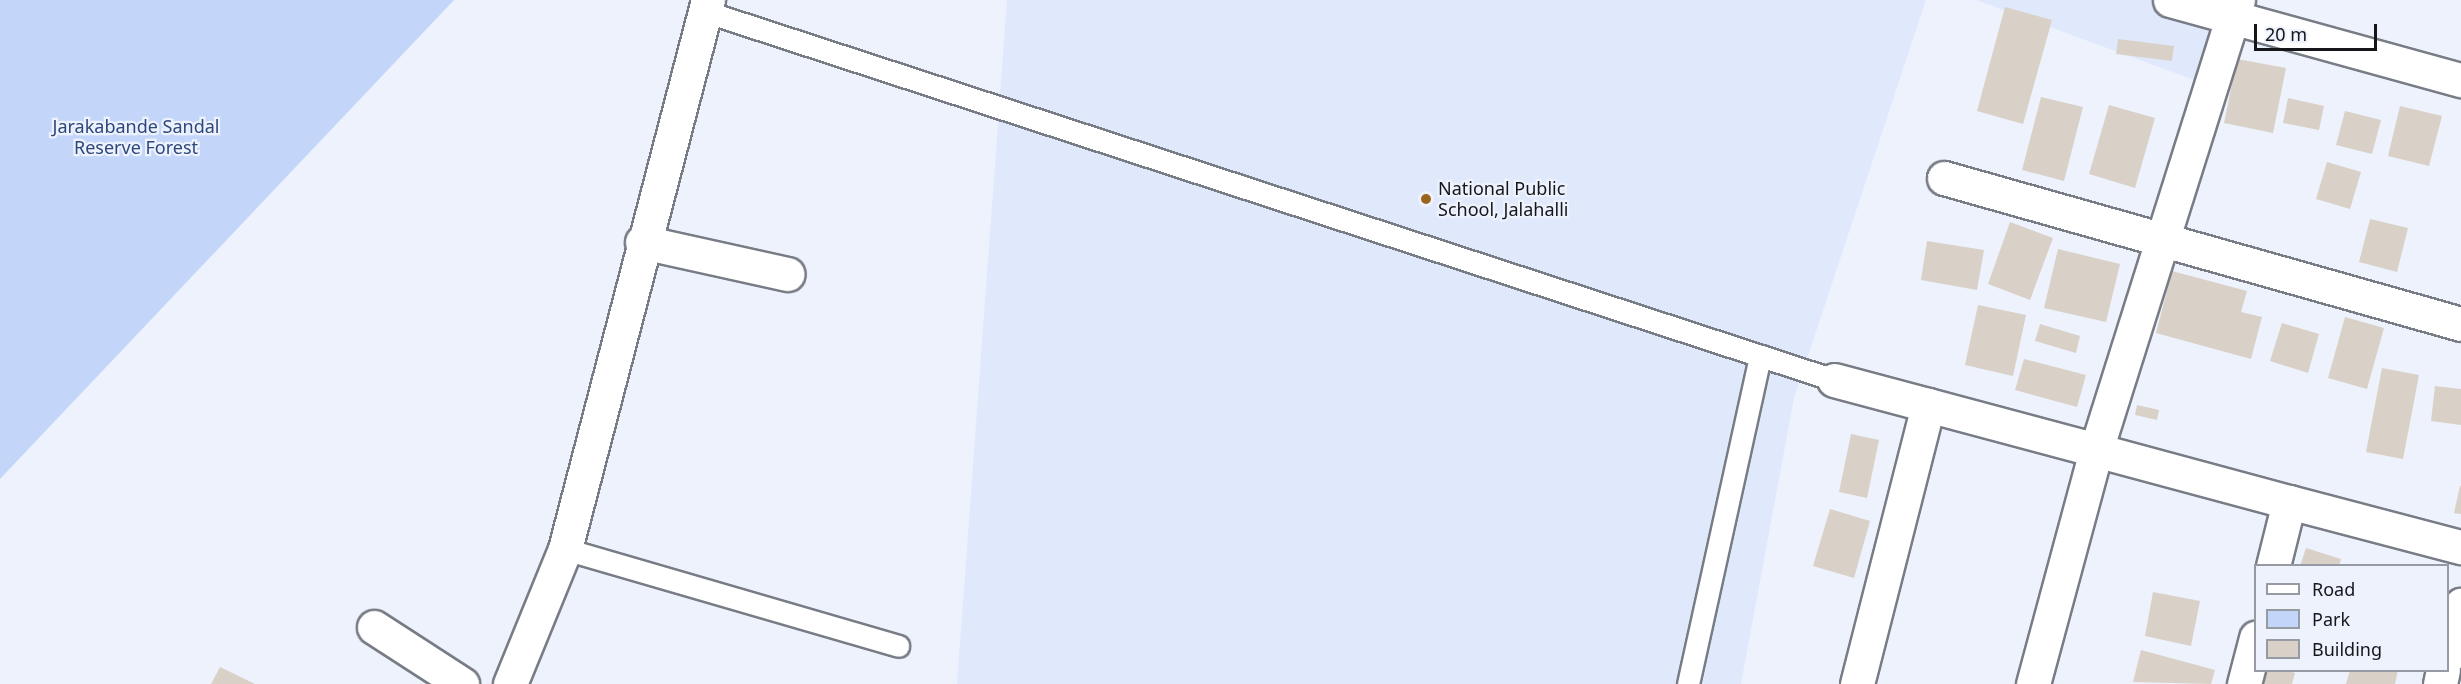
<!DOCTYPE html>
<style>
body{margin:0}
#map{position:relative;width:2461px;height:684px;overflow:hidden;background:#edf2fd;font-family:"Noto Sans",sans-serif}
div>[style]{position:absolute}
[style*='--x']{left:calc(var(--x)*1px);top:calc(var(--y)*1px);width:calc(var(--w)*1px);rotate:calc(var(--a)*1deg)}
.built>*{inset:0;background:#e0e9fb}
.green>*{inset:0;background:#c3d6fa}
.building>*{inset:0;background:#d9d1c7}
.roads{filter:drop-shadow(2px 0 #777c85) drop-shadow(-2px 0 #777c85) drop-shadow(0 2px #777c85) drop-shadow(0 -2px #777c85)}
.service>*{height:21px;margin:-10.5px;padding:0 10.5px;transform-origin:10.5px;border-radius:10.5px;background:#fff}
.minor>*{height:33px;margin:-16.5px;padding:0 16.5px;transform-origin:16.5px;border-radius:16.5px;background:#fff}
.dots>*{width:16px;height:16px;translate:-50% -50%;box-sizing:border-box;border:3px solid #edf2fd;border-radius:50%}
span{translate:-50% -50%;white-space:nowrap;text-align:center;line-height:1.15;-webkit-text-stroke:4.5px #edf2fd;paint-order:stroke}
.park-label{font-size:18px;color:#2d477d}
.poi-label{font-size:18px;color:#14161a}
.left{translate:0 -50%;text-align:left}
.legend{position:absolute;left:2254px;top:564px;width:195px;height:108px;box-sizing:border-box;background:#edf2fd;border:2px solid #969aa2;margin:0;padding:8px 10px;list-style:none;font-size:18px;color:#14161a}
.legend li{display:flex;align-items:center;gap:12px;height:30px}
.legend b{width:30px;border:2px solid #969aa2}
.scale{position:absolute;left:2254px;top:24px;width:123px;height:27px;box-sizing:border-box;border:3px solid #14161a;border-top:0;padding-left:8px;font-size:18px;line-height:21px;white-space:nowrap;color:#14161a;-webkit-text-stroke:4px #edf2fd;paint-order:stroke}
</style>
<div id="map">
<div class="built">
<div style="clip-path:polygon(1007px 0,1926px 0,1794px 398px,1741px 684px,957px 684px)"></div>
<div style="clip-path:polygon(1976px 0,2219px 0,2197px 81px)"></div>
</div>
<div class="green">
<div style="clip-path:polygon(0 0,454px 0,0 479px)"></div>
</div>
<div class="building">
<div style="clip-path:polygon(2005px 7px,2052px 20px,2023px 124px,1977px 111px)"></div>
<div style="clip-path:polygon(2118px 39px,2174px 46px,2172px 61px,2116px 54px)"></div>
<div style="clip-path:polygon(2237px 59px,2286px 68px,2273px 133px,2224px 123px)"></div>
<div style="clip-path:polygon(2041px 97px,2083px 107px,2064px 181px,2022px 170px)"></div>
<div style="clip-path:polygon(2288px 98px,2324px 106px,2319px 130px,2283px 123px)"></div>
<div style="clip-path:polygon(2109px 105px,2155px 118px,2135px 188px,2089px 174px)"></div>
<div style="clip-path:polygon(2400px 106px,2442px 116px,2429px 166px,2388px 156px)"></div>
<div style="clip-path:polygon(2345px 111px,2381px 120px,2372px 154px,2336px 145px)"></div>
<div style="clip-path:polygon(2327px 162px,2361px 172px,2350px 209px,2316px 199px)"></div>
<div style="clip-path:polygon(2370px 219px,2408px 228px,2397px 272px,2359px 262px)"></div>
<div style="clip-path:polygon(2010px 222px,2053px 238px,2030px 300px,1988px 284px)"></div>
<div style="clip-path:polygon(1927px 241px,1984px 250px,1977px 290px,1921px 280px)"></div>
<div style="clip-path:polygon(2058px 249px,2120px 264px,2106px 322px,2044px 308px)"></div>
<div style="clip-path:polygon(2172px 271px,2247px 291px,2241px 312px,2262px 317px,2251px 359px,2156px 333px)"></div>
<div style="clip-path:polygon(1978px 305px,2026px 315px,2013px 376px,1965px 365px)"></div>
<div style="clip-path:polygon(2345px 317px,2384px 328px,2367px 389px,2328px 378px)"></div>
<div style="clip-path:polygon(2282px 323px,2319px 334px,2308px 373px,2270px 361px)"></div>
<div style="clip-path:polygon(2040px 324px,2080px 336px,2076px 353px,2035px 341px)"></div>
<div style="clip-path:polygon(2024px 359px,2086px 375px,2077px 407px,2015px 390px)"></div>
<div style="clip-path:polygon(2382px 368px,2419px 375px,2403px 459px,2366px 452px)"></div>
<div style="clip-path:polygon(2435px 386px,2461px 389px,2461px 425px,2431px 421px)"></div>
<div style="clip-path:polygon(2137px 405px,2159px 410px,2157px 420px,2135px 415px)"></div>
<div style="clip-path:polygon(1851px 434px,1879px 440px,1867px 498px,1839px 492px)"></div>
<div style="clip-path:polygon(2460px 486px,2461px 486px,2461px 514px,2454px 513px)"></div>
<div style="clip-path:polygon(1830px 509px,1870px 521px,1854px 578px,1813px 566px)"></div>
<div style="clip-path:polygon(2306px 548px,2341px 559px,2339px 566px,2300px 566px)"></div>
<div style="clip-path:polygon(2153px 592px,2200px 601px,2191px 646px,2145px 636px)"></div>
<div style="clip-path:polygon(2141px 650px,2215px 670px,2211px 684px,2133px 682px)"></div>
<div style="clip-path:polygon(220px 667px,255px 684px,211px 684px)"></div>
<div style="clip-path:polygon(2264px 670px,2287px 670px,2295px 673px,2292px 684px,2260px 684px)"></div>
<div style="clip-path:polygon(2350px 670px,2398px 670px,2395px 684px,2346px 684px)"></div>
</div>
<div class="roads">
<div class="service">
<div style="--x:704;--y:11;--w:1189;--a:18.08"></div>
<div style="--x:565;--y:549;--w:347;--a:16.2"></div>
<div style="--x:1688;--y:684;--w:336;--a:-77.6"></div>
</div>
<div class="minor">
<div style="--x:2170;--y:0;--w:302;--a:15.4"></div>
<div style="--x:1944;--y:178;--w:537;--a:15.77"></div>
<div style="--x:642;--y:242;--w:149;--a:12.4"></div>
<div style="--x:1834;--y:380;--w:97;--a:14.9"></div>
<div style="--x:2273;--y:566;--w:66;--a:-76"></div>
<div style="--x:2289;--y:502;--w:178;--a:14.7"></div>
<div style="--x:374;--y:627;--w:105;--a:32.9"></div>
<div style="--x:2448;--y:656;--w:53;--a:-75.7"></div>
<div style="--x:510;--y:684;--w:146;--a:-67.8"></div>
<div style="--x:565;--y:549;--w:567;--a:-75.4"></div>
<div style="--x:1857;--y:684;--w:288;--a:-75.7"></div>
<div style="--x:1928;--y:405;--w:174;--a:15"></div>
<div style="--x:2096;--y:450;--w:472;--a:-72.5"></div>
<div style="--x:2033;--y:684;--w:242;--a:-74.9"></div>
<div style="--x:2096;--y:450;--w:200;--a:15.1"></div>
<div style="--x:2244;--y:684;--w:48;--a:-75.4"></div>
<div style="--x:2440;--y:684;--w:14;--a:-78"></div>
</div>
</div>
<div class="dots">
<div style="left:1426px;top:199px;background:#9b651e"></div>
</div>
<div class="park-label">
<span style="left:136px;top:137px">Jarakabande Sandal<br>Reserve Forest</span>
</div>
<div class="poi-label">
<span class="left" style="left:1438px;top:199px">National Public<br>School, Jalahalli</span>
</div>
<ul class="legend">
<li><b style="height:8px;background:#fff"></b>Road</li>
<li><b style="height:16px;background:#c3d6fa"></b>Park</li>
<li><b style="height:16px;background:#d9d1c7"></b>Building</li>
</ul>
<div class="scale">20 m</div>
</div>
